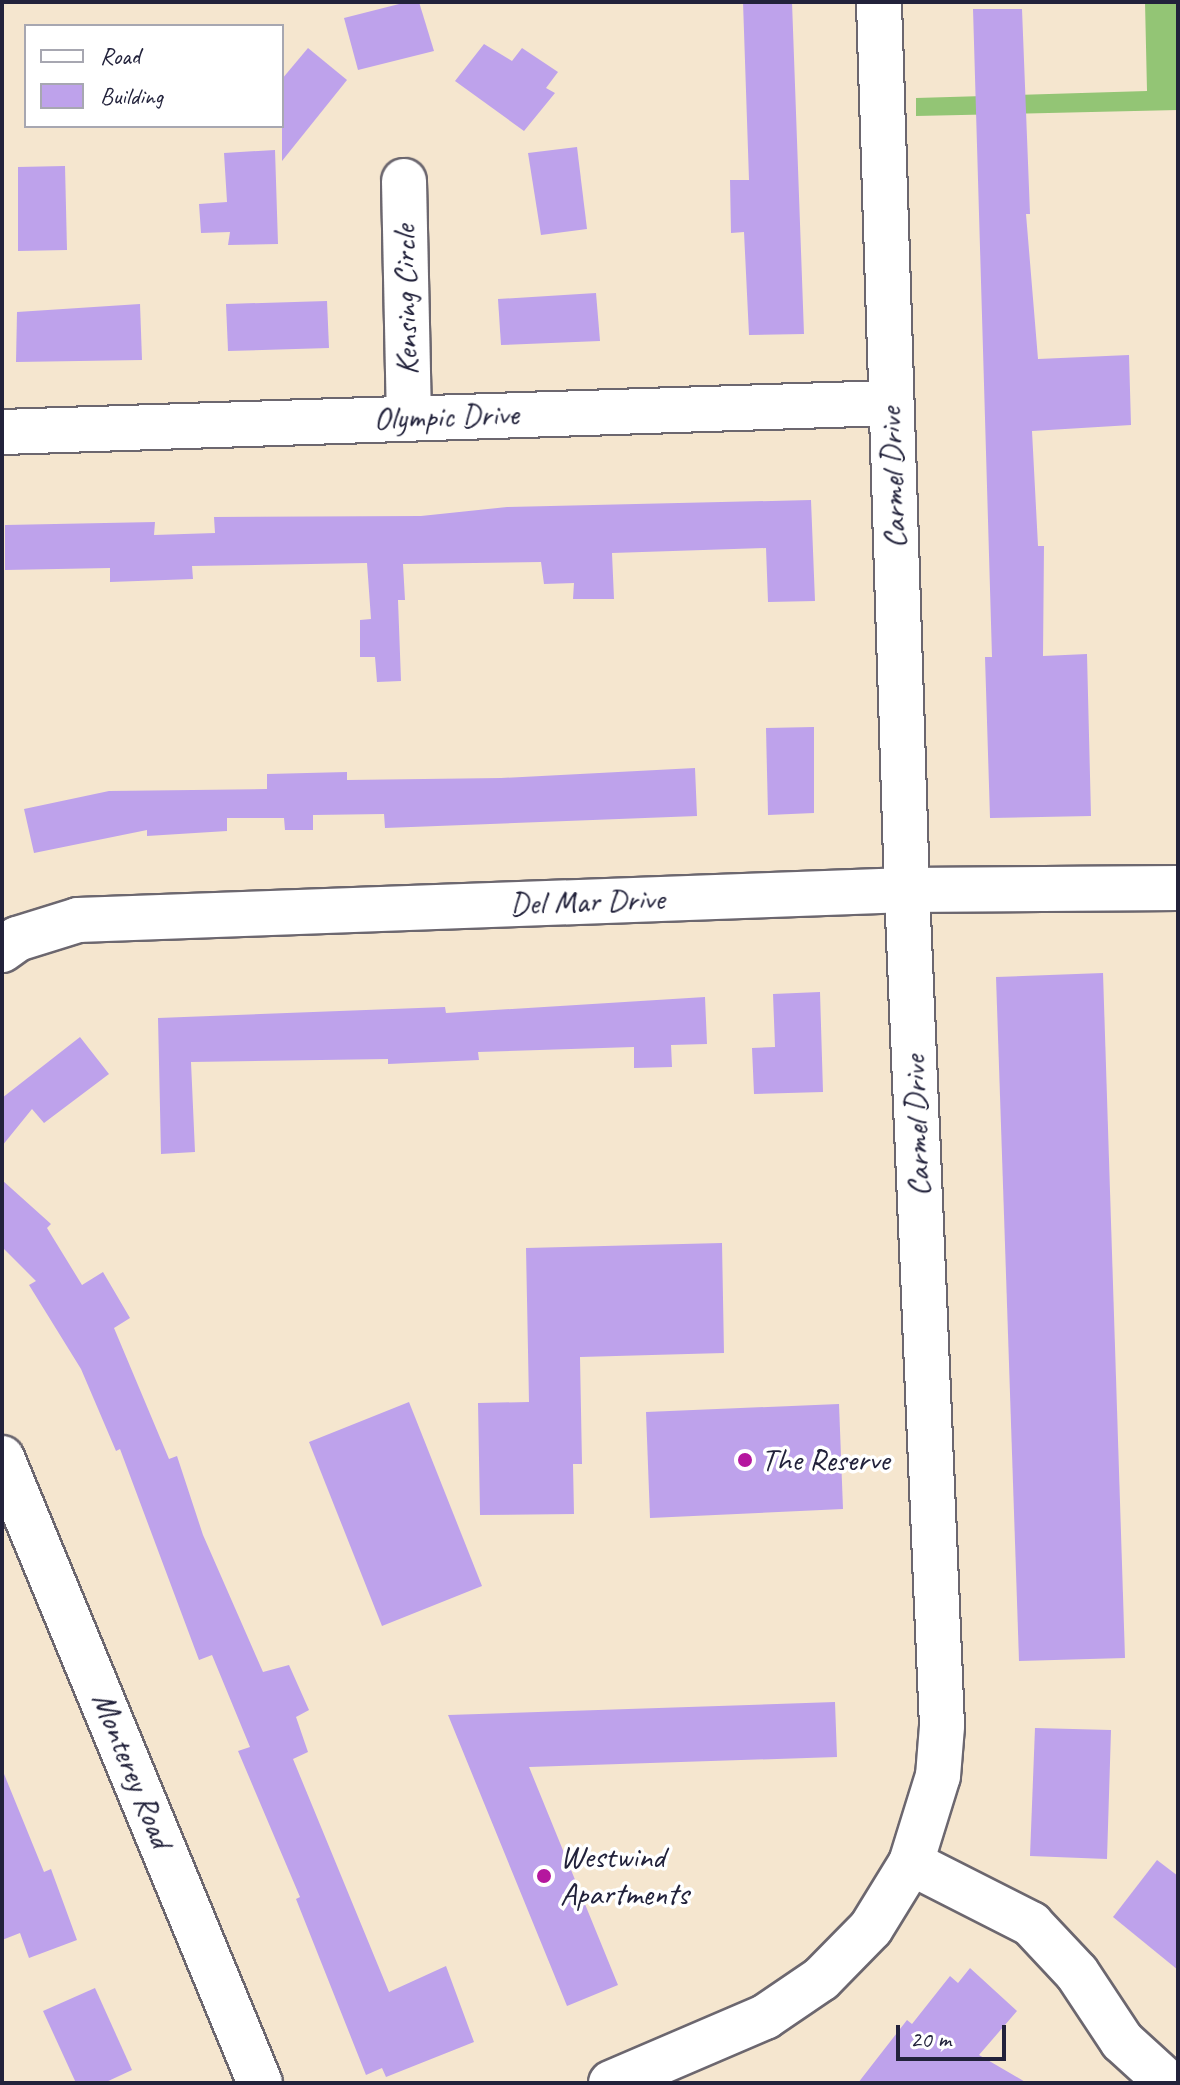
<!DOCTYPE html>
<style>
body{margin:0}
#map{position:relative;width:1180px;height:2085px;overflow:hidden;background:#f5e6cf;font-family:Caveat,sans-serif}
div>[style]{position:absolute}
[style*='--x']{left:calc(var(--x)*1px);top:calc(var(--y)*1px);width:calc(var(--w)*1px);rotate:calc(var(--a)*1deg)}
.green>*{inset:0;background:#93c575}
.building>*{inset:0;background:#bea2eb}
.roads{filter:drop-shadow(2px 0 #6c676f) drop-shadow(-2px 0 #6c676f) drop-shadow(0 2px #6c676f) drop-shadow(0 -2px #6c676f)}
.minor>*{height:44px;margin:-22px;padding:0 22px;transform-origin:22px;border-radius:22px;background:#fff}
.dots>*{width:22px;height:22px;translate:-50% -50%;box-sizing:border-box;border:4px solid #fff;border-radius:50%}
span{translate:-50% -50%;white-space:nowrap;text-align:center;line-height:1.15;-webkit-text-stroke:7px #fff;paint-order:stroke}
.street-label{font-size:32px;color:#22223b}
.poi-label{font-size:32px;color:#22223b}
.left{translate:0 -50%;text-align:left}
.frame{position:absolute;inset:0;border:4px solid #22223b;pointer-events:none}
.legend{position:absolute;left:24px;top:24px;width:260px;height:104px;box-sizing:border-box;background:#fff;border:2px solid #a7a7b1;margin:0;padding:10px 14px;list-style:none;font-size:24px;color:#22223b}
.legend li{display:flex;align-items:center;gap:16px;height:40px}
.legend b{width:40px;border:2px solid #a7a7b1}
.scale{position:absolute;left:896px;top:2025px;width:110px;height:36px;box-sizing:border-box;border:4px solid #22223b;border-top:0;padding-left:10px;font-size:24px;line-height:28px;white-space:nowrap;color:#22223b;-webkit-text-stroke:6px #fff;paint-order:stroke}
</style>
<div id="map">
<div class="green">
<div style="clip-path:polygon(1145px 2px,1178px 2px,1178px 110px,916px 116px,916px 98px,1147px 91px)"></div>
</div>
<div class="building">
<div style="clip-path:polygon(407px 2px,419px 2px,434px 51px,358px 70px,344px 18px)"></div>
<div style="clip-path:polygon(743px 2px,792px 2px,804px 334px,749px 335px,744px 232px,731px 233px,730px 180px,749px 180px)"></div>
<div style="clip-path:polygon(973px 9px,1022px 9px,1030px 214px,1026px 214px,1038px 359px,1129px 355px,1131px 425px,1032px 431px,1038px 546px,1044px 546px,1043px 656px,1087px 654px,1091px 816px,990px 818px,985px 657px,992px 657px)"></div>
<div style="clip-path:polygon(484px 44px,512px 61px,522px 48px,558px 72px,546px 88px,555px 93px,524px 131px,455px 81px)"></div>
<div style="clip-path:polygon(308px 48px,347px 80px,282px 161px,282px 79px)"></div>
<div style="clip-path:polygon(577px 147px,587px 229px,541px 235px,528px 153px)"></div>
<div style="clip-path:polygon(275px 150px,278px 244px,228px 245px,230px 232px,201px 233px,199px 204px,227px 202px,224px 153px)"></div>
<div style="clip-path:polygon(65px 166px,67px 250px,18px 251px,18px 167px)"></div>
<div style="clip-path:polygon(596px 293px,600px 341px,501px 345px,498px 299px)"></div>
<div style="clip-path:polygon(327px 301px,329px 348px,228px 351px,226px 304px)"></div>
<div style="clip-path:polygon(140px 304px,142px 360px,16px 362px,17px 312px)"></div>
<div style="clip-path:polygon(811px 500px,815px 601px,768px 602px,766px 548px,612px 553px,614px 599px,573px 599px,574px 583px,544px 584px,541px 562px,403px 564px,405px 600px,398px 600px,401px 681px,377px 682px,375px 657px,360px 657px,360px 620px,371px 619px,367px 563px,192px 566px,193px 579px,110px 582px,110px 568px,5px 570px,5px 525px,155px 522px,154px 535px,215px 533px,214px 517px,421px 516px,507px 507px)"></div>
<div style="clip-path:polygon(814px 727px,814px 813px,768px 815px,766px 728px)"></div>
<div style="clip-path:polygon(695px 768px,697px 816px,385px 828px,384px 814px,313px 815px,313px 830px,285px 830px,284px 818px,227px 818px,227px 831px,147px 836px,147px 830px,34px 853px,24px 809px,109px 791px,267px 789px,267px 774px,347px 772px,347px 780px,501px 778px)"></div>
<div style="clip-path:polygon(1103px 973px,1125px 1658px,1019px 1661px,996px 977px)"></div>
<div style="clip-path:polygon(820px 992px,823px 1092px,754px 1094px,752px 1048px,775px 1047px,773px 994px)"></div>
<div style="clip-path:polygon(705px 997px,707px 1044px,671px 1045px,672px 1067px,634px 1068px,634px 1047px,478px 1052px,479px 1060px,388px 1064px,388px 1059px,191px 1062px,195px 1152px,161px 1154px,158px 1018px,445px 1007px,446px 1013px)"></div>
<div style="clip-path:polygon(80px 1037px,109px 1074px,44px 1123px,32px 1109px,2px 1146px,2px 1098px)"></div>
<div style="clip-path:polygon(2px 1180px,51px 1224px,47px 1228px,82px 1285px,103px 1272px,130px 1318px,114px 1328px,169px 1459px,177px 1456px,203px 1535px,263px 1672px,289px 1665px,309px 1710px,296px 1717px,308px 1752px,293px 1759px,389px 1992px,446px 1966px,474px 2042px,386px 2077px,382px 2068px,366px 2075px,296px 1899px,300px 1897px,238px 1751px,250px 1747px,212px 1655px,199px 1660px,120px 1449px,116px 1451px,81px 1369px,29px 1285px,36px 1281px,2px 1247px)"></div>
<div style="clip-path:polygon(722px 1243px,724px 1353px,580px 1357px,582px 1464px,573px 1464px,574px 1514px,480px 1515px,478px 1403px,529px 1402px,526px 1248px)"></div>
<div style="clip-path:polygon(409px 1402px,482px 1586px,382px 1626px,309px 1442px)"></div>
<div style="clip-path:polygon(839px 1404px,843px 1509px,650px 1518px,646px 1412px)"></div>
<div style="clip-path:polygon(835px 1702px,837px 1757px,529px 1767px,618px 1985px,567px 2006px,448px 1715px)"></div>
<div style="clip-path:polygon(1035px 1728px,1111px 1730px,1107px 1859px,1030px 1856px)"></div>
<div style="clip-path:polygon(2px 1769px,44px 1872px,51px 1869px,77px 1940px,29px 1958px,20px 1933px,2px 1940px)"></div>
<div style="clip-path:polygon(1157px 1860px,1178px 1876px,1178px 1970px,1113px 1917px)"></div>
<div style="clip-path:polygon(970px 1968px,1017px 2011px,979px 2055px,1027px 2083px,858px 2083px,907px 2020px,912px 2024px,950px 1976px,958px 1983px)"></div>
<div style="clip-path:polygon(95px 1988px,132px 2070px,104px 2083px,76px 2083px,43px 2011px)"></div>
</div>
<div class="roads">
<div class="minor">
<div style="--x:404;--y:181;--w:237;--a:88.8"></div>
<div style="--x:2;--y:432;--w:889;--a:-1.87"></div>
<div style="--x:2;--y:950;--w:19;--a:-36"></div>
<div style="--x:17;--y:939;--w:64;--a:-17.3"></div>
<div style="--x:78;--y:920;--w:830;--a:-2.07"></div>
<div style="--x:907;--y:890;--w:271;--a:-0.4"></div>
<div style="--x:2;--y:1458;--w:676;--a:67.57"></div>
<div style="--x:911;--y:1863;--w:135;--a:26.9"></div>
<div style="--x:1031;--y:1924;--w:67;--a:46.8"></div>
<div style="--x:1077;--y:1973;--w:82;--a:56.5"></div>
<div style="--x:1122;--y:2041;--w:62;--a:42.4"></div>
<div style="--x:611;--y:2083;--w:168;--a:-23.2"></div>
<div style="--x:765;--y:2017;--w:68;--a:-34.2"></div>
<div style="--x:821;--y:1979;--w:71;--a:-45.6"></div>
<div style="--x:871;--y:1928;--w:76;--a:-58.4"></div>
<div style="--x:911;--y:1863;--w:91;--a:-72.8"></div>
<div style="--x:938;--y:1776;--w:50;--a:-85.4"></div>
<div style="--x:942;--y:1726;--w:837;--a:-92.4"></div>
<div style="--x:907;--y:890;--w:888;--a:-91.81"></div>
</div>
</div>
<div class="dots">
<div style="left:745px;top:1460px;background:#b5179e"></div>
<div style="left:544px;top:1876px;background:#b5179e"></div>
</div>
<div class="street-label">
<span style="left:406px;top:300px;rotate:-91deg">Kensing Circle</span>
<span style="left:446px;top:417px;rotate:-2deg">Olympic Drive</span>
<span style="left:893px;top:478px;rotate:-92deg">Carmel Drive</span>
<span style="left:587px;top:902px;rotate:-2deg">Del Mar Drive</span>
<span style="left:917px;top:1126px;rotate:-92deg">Carmel Drive</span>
<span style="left:132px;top:1770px;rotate:68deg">Monterey Road</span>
</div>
<div class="poi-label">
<span class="left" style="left:761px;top:1460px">The Reserve</span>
<span class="left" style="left:560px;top:1876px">Westwind<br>Apartments</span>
</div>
<div class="frame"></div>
<ul class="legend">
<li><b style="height:10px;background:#fff"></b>Road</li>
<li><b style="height:22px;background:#bea2eb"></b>Building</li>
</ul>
<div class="scale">20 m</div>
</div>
